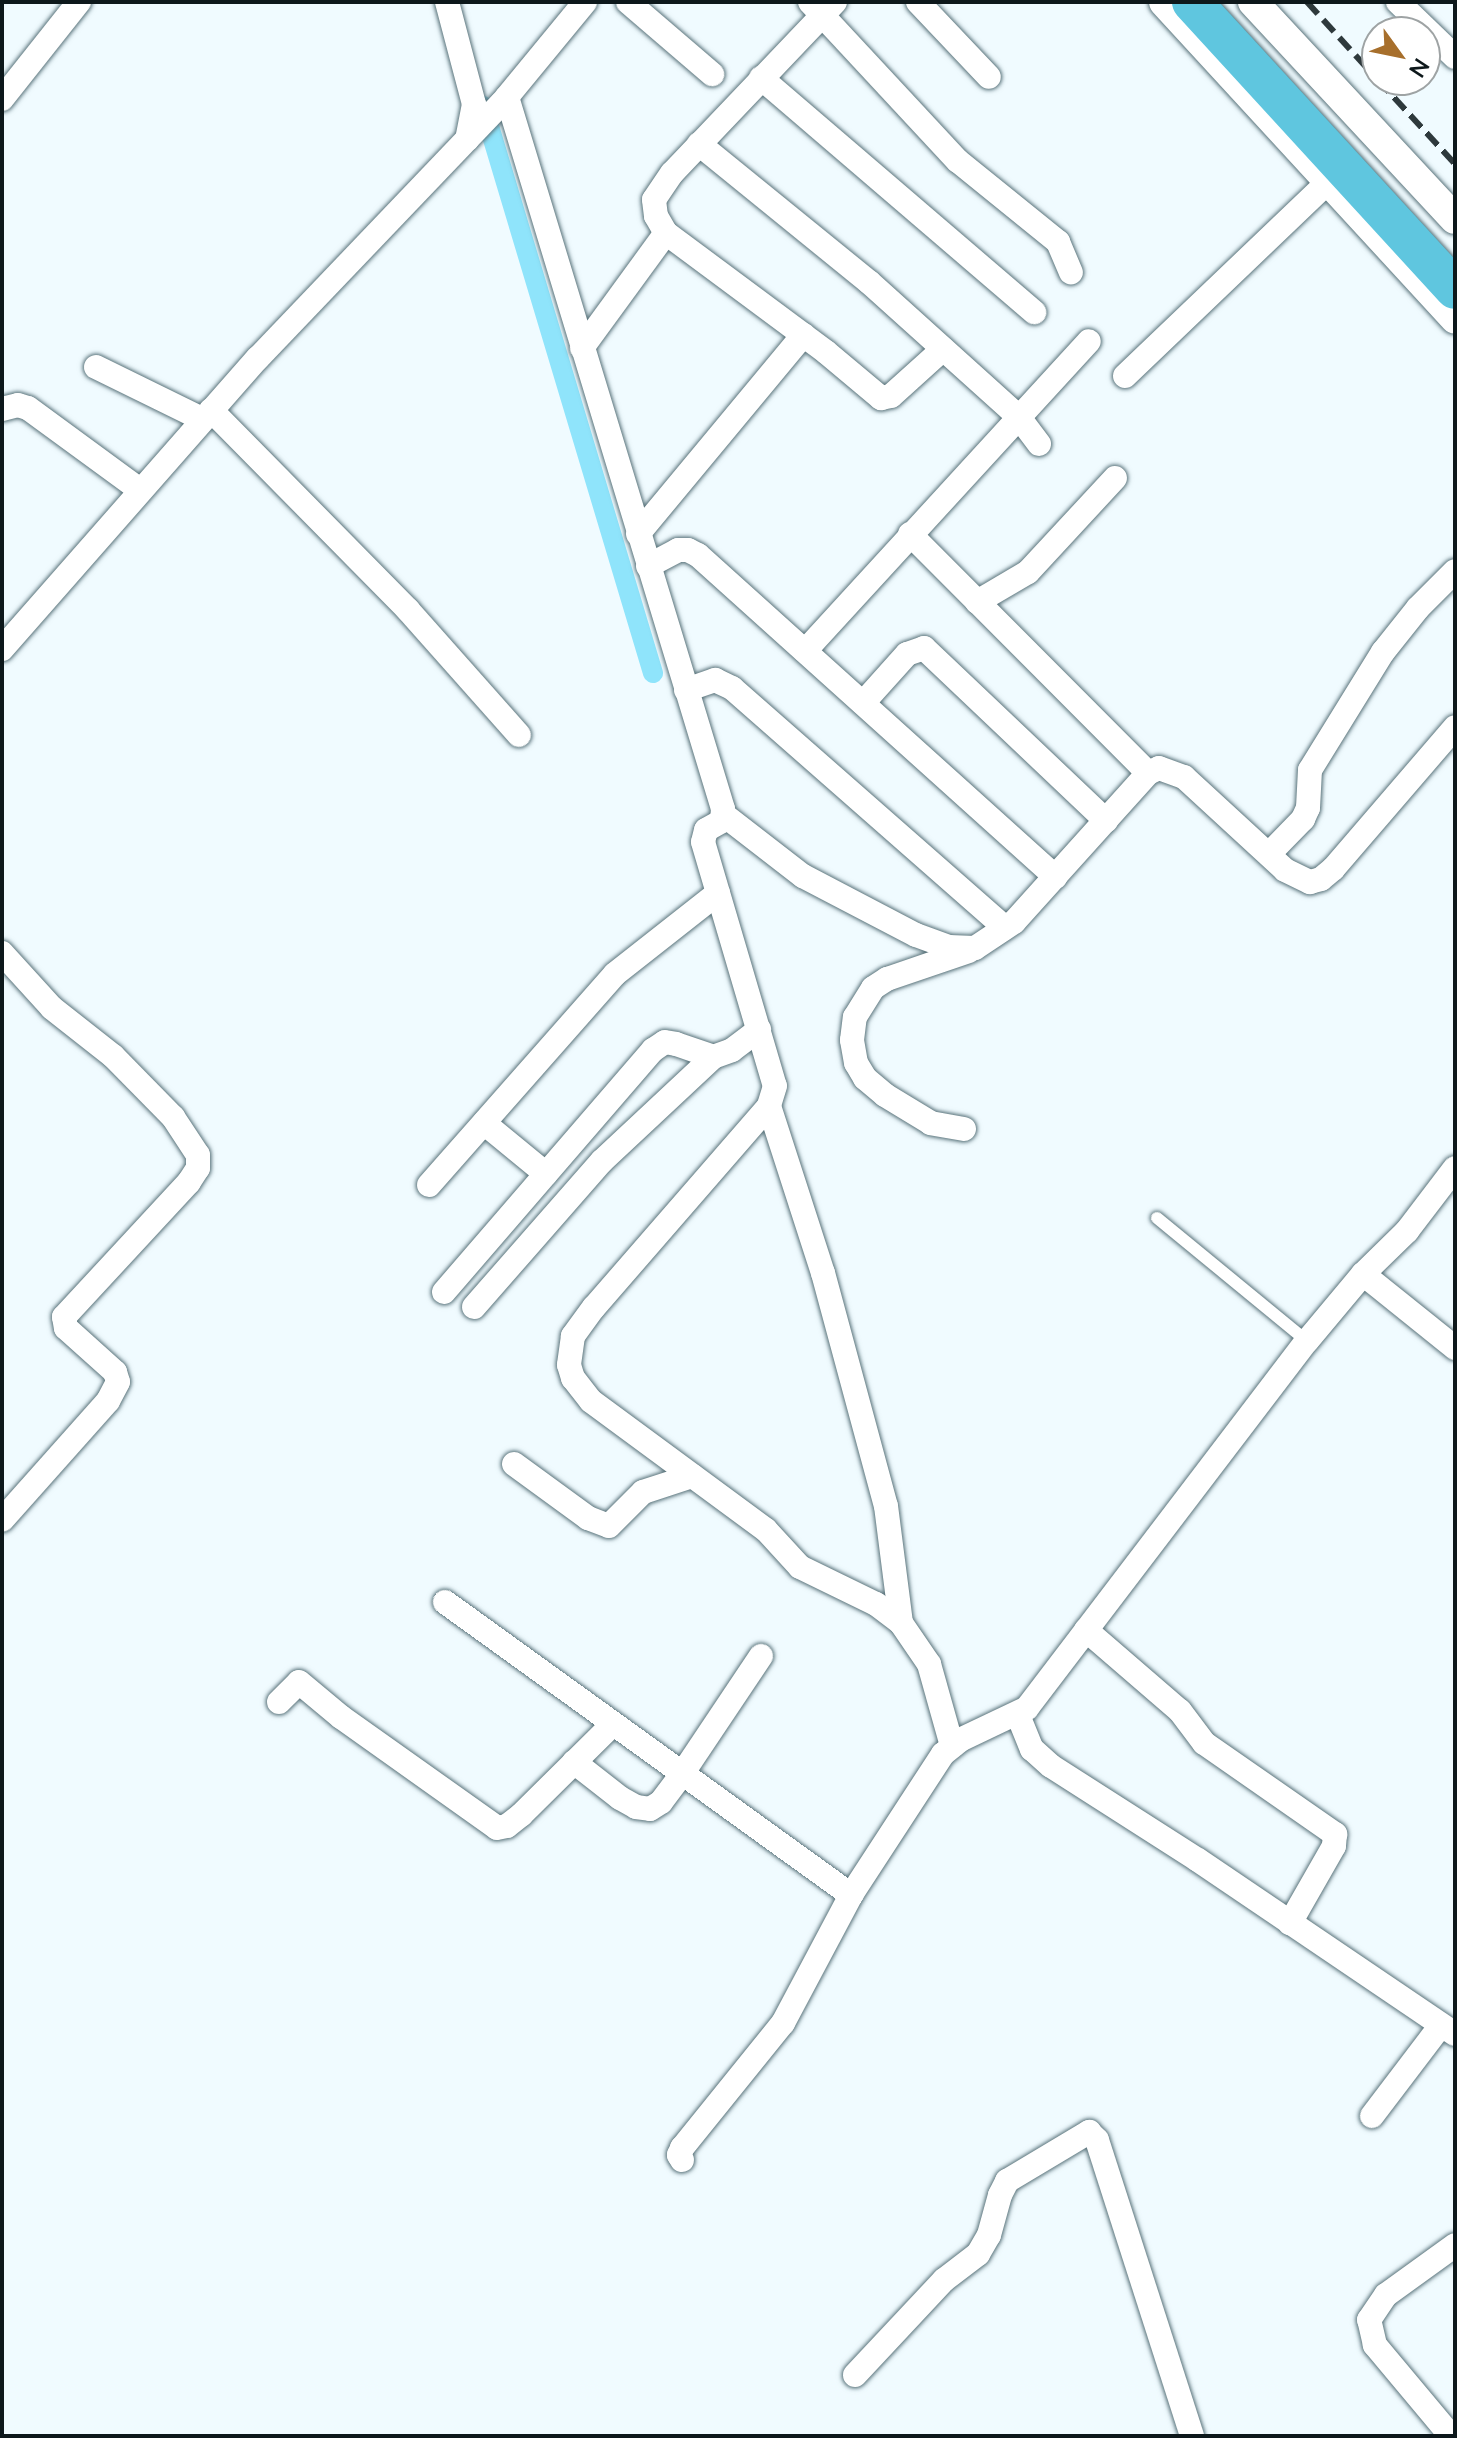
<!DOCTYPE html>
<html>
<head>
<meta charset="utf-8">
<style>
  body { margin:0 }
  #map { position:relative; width:1457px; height:2438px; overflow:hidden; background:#f0fbff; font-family:Lato,sans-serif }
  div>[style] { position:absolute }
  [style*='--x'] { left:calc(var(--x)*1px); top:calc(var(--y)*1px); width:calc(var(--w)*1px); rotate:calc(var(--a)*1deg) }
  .canal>* { height:20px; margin:-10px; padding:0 10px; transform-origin:10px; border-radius:10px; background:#8fe4fb }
  .roads { filter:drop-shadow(0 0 2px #59737b) drop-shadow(0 0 2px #59737b) }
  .service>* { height:12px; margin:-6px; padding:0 6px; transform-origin:6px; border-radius:6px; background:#fff }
  .minor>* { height:24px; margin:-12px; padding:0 12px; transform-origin:12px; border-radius:12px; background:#fff }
  .tertiary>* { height:30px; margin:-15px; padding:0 15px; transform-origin:15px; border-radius:15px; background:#fff }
  .trunk>* { height:40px; margin:-20px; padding:0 20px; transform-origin:20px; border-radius:20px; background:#5fc6df }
  .rail>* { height:6px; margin-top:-3px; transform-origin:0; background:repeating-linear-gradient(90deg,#2e393c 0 16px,transparent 0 24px) }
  span { translate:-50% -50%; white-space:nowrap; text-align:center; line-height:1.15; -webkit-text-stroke:8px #fff; paint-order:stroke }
  .frame { position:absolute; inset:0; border:4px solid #0d181b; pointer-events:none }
  .north { position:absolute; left:1361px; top:16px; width:80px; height:80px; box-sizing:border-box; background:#fff; border:2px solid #9ea3a4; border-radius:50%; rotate:123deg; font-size:22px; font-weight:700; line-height:32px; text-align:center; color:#0d181b }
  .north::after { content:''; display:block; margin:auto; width:28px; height:36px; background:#a76f2c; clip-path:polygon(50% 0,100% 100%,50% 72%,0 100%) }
</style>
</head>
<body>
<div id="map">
  <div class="canal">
    <i style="--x:483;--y:106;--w:592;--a:73.31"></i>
  </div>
  <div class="roads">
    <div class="service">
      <i style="--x:1157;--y:1218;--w:194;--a:39.4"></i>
    </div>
    <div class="minor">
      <i style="--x:447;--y:2;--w:106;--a:75.2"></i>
      <i style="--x:474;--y:104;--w:36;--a:101"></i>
      <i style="--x:628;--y:2;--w:111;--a:40.6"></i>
      <i style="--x:810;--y:2;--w:217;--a:47.1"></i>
      <i style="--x:958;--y:161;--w:129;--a:39"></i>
      <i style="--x:1058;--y:242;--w:33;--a:67"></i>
      <i style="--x:835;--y:2;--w:236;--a:133.6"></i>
      <i style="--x:672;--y:173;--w:32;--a:124"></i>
      <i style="--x:654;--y:200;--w:16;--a:83"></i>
      <i style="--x:656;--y:216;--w:20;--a:60"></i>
      <i style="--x:666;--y:233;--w:199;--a:36.6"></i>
      <i style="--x:826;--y:352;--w:72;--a:39.9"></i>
      <i style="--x:881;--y:398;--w:10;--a:-11"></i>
      <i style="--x:891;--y:396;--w:70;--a:-42.1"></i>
      <i style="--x:918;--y:2;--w:103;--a:46.6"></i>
      <i style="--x:1398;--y:2;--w:79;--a:44"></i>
      <i style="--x:761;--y:78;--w:360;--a:40.6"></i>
      <i style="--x:507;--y:97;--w:744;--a:73.12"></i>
      <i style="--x:723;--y:809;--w:12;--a:95"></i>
      <i style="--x:722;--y:821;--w:18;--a:151"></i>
      <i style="--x:706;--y:830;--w:12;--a:104"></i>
      <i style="--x:703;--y:842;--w:254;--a:73.6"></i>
      <i style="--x:775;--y:1086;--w:21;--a:107"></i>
      <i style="--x:769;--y:1106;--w:267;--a:131"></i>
      <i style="--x:594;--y:1307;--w:36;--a:126"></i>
      <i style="--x:573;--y:1336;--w:29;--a:98"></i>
      <i style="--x:569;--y:1365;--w:14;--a:73"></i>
      <i style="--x:573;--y:1378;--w:29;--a:52"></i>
      <i style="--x:591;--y:1401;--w:217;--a:36.4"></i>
      <i style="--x:766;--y:1530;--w:50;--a:47.4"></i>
      <i style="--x:800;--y:1567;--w:85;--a:26"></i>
      <i style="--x:876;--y:1604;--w:31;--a:37"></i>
      <i style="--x:901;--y:1623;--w:50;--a:55.7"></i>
      <i style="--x:929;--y:1664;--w:85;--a:74.3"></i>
      <i style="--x:2;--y:99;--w:124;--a:-51.6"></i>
      <i style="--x:699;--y:144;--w:219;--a:39.1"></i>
      <i style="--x:869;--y:282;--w:200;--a:42"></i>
      <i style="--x:1018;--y:416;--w:35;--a:53"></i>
      <i style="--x:582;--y:348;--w:142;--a:-53.9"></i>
      <i style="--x:96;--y:367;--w:118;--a:26.1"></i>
      <i style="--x:1125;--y:376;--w:282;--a:-43.7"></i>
      <i style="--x:2;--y:409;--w:16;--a:-14"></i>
      <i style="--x:18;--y:405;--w:10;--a:17"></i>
      <i style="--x:28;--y:408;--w:139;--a:36.2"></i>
      <i style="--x:211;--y:410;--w:281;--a:45.4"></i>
      <i style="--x:408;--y:610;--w:167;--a:48.4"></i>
      <i style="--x:638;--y:534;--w:259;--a:-50.3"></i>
      <i style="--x:910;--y:534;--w:337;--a:45.1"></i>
      <i style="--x:648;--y:566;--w:34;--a:-28"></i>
      <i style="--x:678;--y:550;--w:10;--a:0"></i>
      <i style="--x:688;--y:550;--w:11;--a:27"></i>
      <i style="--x:698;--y:555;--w:481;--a:42"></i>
      <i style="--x:977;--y:602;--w:59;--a:-30.5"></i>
      <i style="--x:1028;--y:572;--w:128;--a:-47.2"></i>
      <i style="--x:2;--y:649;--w:388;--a:-48.7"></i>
      <i style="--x:258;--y:358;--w:352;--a:-46.3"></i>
      <i style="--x:501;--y:104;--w:132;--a:-50.5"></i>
      <i style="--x:805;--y:651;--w:420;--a:-47.5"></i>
      <i style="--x:686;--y:690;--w:31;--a:-19"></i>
      <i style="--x:715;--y:680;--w:19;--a:25"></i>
      <i style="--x:732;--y:688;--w:363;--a:41.3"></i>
      <i style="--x:863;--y:703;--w:66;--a:-48.1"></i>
      <i style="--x:907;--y:654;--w:18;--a:-19"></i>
      <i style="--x:924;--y:648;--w:251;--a:43.5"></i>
      <i style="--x:724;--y:815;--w:100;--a:37.7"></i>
      <i style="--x:803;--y:876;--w:127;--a:27.6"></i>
      <i style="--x:916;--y:935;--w:35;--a:20"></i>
      <i style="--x:949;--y:947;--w:26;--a:2"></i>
      <i style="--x:975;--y:948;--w:47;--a:-33.7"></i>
      <i style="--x:1014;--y:922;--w:200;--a:-48"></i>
      <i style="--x:1148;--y:773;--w:12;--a:-24"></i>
      <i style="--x:1159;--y:768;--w:27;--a:20"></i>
      <i style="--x:1184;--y:777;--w:137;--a:42.6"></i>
      <i style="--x:1285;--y:870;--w:28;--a:26"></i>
      <i style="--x:1310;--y:882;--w:11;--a:-15"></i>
      <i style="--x:1321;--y:879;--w:16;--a:-40"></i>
      <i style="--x:1333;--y:869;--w:187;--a:-49.3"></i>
      <i style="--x:1269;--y:854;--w:49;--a:-45.8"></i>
      <i style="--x:1303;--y:819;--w:12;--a:-66"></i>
      <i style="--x:1308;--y:808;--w:38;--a:-87"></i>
      <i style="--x:1310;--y:770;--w:139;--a:-58.3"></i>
      <i style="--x:1383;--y:652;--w:56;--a:-51.5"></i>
      <i style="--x:1418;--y:608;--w:52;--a:-45"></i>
      <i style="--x:2;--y:953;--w:74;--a:47.7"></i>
      <i style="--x:52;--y:1008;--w:78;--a:38.2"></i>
      <i style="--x:113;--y:1056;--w:86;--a:45.5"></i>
      <i style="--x:173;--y:1117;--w:45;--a:56.7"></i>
      <i style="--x:198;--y:1155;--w:13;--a:90"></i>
      <i style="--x:198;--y:1168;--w:17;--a:123"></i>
      <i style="--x:189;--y:1182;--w:184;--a:132.8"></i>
      <i style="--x:64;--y:1317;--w:11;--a:80"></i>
      <i style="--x:66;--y:1328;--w:66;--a:41.9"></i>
      <i style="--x:115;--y:1372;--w:10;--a:73"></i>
      <i style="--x:118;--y:1382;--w:21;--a:118"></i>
      <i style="--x:108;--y:1401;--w:159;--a:131.7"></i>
      <i style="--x:769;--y:1106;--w:176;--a:72.1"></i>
      <i style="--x:823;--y:1273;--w:241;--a:74.9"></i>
      <i style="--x:886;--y:1506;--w:118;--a:82.7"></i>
      <i style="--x:484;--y:1123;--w:80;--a:39.4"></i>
      <i style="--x:964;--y:1129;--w:34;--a:-170"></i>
      <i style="--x:931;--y:1123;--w:54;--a:-148.7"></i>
      <i style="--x:885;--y:1095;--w:26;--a:-140"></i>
      <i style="--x:865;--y:1078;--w:17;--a:-121"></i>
      <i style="--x:856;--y:1063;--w:23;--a:-100"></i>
      <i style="--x:852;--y:1040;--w:23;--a:-83"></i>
      <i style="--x:855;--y:1017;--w:34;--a:-58"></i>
      <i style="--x:873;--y:988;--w:17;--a:-33"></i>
      <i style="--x:887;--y:979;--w:87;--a:-18.9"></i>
      <i style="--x:429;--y:1185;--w:281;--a:-48.6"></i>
      <i style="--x:615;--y:974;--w:131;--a:-38.2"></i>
      <i style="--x:1363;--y:1274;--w:118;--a:38.8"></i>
      <i style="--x:444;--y:1292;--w:320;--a:-49.2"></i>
      <i style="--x:653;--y:1050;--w:14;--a:-34"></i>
      <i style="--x:665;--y:1042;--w:11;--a:10"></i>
      <i style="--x:676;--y:1044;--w:39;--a:19"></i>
      <i style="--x:713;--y:1057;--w:20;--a:-20"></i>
      <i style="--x:732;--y:1050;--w:34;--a:-37"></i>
      <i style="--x:474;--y:1307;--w:194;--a:-48.8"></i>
      <i style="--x:602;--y:1161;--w:152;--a:-43.1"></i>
      <i style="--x:514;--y:1464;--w:92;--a:36.1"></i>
      <i style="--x:588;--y:1518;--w:22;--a:21"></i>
      <i style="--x:609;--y:1526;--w:48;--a:-45"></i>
      <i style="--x:643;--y:1492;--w:52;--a:-18.1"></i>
      <i style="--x:445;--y:1602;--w:501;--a:35.82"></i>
      <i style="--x:1086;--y:1630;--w:124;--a:40.8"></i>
      <i style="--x:1180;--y:1711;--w:40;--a:53"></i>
      <i style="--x:1204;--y:1743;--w:160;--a:34.8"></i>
      <i style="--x:1335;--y:1834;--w:12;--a:95"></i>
      <i style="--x:1334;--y:1846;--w:89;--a:119.7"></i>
      <i style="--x:279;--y:1702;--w:28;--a:-45"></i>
      <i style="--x:299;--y:1682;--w:55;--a:39.8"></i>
      <i style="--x:341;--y:1717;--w:191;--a:35.4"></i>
      <i style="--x:497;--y:1828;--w:10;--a:-11"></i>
      <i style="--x:507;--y:1826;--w:18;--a:-38"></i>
      <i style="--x:521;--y:1815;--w:129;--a:-44.7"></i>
      <i style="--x:1018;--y:1715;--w:37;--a:68"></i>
      <i style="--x:1032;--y:1749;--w:25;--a:42"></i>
      <i style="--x:1051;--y:1766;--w:174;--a:32.6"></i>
      <i style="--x:1198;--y:1860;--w:310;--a:34.1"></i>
      <i style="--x:574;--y:1762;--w:58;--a:38"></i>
      <i style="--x:620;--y:1798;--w:18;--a:29"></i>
      <i style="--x:636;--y:1807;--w:14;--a:8"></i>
      <i style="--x:650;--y:1809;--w:13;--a:-32"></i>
      <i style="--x:661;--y:1802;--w:35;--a:-53"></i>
      <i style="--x:682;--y:1774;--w:142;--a:-56.2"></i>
      <i style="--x:1372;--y:2116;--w:114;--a:-52.8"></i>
      <i style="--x:682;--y:2160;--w:6;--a:-121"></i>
      <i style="--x:679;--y:2155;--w:8;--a:-67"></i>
      <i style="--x:682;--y:2148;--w:161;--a:-51.1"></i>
      <i style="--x:783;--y:2023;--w:145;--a:-62"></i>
      <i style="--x:851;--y:1895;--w:168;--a:-56.9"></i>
      <i style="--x:943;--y:1754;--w:22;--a:-39"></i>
      <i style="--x:960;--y:1740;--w:74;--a:-25.5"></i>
      <i style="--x:1027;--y:1708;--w:462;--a:-52.7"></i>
      <i style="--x:1307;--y:1341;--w:87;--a:-50.1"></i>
      <i style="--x:1363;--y:1274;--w:62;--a:-44.3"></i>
      <i style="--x:1407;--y:1231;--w:79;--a:-52.7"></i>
      <i style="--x:855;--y:2375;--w:130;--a:-46.9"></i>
      <i style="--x:944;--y:2280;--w:43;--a:-37.4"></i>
      <i style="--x:978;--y:2254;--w:22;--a:-60"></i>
      <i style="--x:989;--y:2235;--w:41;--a:-74.6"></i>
      <i style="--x:1000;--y:2195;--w:16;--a:-63"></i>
      <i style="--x:1007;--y:2181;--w:96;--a:-30.9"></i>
      <i style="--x:1089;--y:2132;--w:11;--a:45"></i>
      <i style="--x:1097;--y:2140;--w:311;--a:72.2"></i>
      <i style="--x:1451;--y:2436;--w:119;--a:-129.9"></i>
      <i style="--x:1375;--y:2345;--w:26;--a:-103"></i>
      <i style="--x:1369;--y:2320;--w:30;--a:-56"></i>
      <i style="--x:1386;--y:2295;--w:85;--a:-35.9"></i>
    </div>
    <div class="tertiary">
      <i style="--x:1164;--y:2;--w:430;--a:47.4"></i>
      <i style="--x:1253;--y:2;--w:296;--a:47.1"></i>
    </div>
    <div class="trunk">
      <i style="--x:1192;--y:2;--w:389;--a:47.5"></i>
    </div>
  </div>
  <div class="rail">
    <i style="--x:1307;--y:2;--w:104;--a:47.7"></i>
    <i style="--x:1378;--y:80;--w:114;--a:47.5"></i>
  </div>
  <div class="frame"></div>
  <div class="north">N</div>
</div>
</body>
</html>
